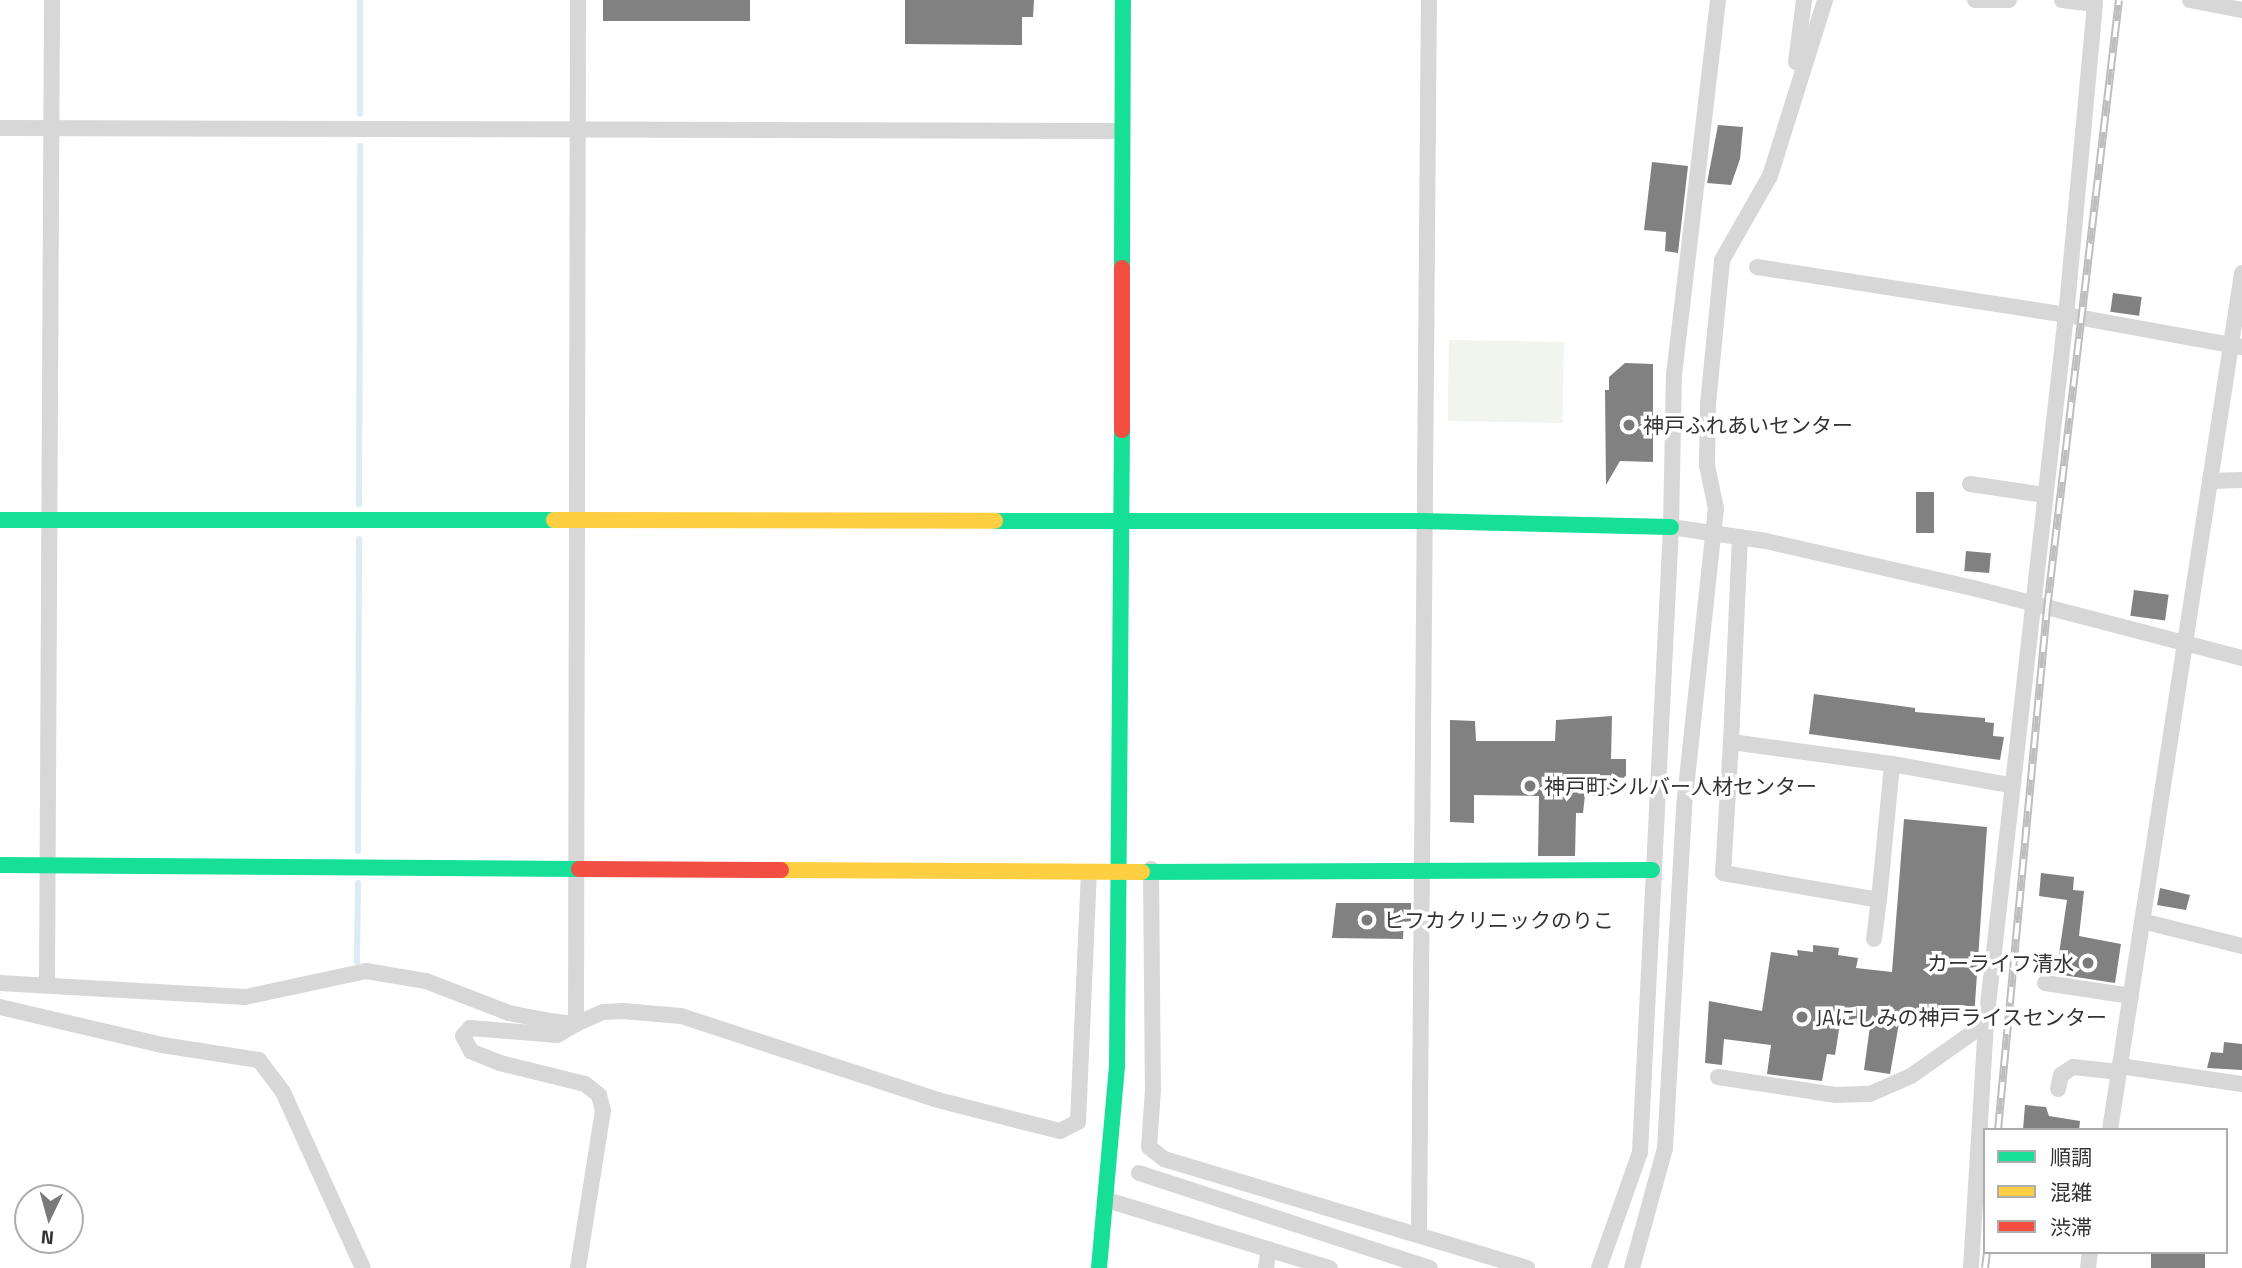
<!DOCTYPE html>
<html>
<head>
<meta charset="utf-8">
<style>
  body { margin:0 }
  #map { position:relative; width:2242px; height:1268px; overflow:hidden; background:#fff; font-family:"Titillium Web","Noto Sans JP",sans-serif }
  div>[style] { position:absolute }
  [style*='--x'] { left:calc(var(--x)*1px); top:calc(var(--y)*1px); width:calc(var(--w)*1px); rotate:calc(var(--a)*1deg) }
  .green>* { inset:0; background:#f1f5ed; transform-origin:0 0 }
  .stream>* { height:6px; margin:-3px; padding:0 3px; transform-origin:3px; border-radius:3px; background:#ddebf3 }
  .building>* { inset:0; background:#818181; transform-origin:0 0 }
  .street>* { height:16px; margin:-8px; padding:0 8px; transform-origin:8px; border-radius:8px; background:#d7d7d7 }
  .fast>* { height:16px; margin:-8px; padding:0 8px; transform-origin:8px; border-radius:8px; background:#16e098 }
  .slow>* { height:16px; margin:-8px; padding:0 8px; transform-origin:8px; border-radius:8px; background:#ffcf43 }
  .jam>* { height:16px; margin:-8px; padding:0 8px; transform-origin:8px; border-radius:8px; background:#f24e42 }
  .rail>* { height:8px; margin-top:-4px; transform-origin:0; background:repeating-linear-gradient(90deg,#fff 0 16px,#bebebe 0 32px); box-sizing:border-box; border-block:2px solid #bebebe }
  .dots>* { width:19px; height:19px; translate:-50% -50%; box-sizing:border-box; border:4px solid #fff; border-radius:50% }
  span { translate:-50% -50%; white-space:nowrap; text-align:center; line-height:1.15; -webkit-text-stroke:7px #fff; paint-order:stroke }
  .poi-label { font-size:21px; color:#333 }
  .left { translate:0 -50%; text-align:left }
  .right { translate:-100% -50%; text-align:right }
  .legend { position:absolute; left:1983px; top:1128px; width:245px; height:126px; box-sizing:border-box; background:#fff; border:2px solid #adadad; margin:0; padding:9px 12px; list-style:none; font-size:21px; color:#333 }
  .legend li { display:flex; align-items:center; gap:14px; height:35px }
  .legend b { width:35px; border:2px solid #adadad }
  .north { position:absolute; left:14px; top:1184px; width:70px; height:70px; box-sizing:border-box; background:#fff; border:2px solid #adadad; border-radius:50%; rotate:185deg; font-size:19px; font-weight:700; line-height:28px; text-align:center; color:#333 }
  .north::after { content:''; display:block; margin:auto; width:24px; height:32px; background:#7a7a7a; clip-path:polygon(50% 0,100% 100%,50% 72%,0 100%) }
</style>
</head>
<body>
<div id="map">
  <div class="green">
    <i style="left:1449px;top:340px;width:115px;height:81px;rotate:1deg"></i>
  </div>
  <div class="stream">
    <i style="--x:360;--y:114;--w:114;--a:-90"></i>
    <i style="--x:359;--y:504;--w:358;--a:-89.8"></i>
    <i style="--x:358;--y:851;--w:312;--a:-89.8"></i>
    <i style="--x:357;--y:962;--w:79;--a:-89.3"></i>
  </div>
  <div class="building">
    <i style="left:603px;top:0;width:147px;height:21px"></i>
    <i style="clip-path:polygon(905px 0,1034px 0,1033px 17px,1022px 17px,1022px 45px,905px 44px)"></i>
    <i style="clip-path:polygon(1718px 125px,1743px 127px,1740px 159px,1731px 185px,1707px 183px)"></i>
    <i style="clip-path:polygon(1652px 162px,1688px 166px,1678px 253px,1665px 251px,1666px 232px,1644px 230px)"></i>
    <i style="left:2113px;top:293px;width:29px;height:19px;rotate:8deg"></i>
    <i style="clip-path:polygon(1625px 363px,1653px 364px,1653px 462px,1620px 461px,1606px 485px,1605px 390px,1609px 390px,1609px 377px)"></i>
    <i style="left:1916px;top:492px;width:18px;height:41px"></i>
    <i style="left:1966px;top:551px;width:25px;height:20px;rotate:5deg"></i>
    <i style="left:2134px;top:590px;width:35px;height:26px;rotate:8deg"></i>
    <i style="clip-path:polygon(1814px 694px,1915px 708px,1915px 712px,1985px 718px,1985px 722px,1994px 723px,1993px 736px,2004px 737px,2000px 760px,1809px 734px)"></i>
    <i style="clip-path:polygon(1612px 716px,1611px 759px,1626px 759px,1626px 778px,1610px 777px,1611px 796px,1585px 795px,1583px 813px,1576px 813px,1575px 856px,1538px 856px,1539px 796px,1474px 795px,1474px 823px,1450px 822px,1450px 720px,1475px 721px,1476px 741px,1555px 741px,1556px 720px)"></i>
    <i style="clip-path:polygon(1904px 819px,1987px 827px,1974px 1018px,1901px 1012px,1890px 1074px,1864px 1070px,1870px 1026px,1840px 1023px,1835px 1055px,1827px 1054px,1822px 1081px,1767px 1074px,1771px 1045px,1724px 1039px,1722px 1065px,1705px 1063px,1709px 1001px,1762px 1011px,1771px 952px,1798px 956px,1797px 950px,1813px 952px,1813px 945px,1839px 948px,1838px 955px,1858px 958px,1856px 968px,1892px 972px)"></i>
    <i style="clip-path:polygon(2041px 873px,2074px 877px,2073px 890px,2084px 891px,2079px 936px,2121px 944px,2115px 983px,2056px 974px,2067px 900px,2039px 896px)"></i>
    <i style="clip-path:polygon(2160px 888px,2190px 895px,2186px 910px,2157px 905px)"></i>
    <i style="clip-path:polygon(1336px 903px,1411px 903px,1411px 921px,1404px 922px,1403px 939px,1332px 938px)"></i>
    <i style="clip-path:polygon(2224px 1042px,2242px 1044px,2242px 1070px,2207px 1068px,2211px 1052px,2223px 1053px)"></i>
    <i style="clip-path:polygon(2025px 1105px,2046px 1107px,2049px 1116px,2080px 1121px,2079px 1130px,2023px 1130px)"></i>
    <i style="left:2151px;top:1252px;width:54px;height:16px"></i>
  </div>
  <div class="street">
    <i style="--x:1975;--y:0;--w:34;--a:0"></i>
    <i style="--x:2062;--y:0;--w:33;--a:7"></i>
    <i style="--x:2095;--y:4;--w:312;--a:95.3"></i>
    <i style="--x:2066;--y:315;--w:179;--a:10.3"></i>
    <i style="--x:2190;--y:0;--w:53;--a:10.9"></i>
    <i style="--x:1796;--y:62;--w:63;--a:-82.6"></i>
    <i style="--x:0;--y:128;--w:1122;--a:0.15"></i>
    <i style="--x:1757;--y:267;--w:313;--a:8.8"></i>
    <i style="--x:2066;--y:315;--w:713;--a:96.45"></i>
    <i style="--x:2210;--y:481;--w:32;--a:-2"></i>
    <i style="--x:1970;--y:484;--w:76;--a:8.3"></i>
    <i style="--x:1671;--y:527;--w:96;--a:8.4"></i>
    <i style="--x:1766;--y:541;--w:216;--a:12.8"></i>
    <i style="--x:1977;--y:589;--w:274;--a:14.6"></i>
    <i style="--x:1731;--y:742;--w:205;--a:-87.5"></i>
    <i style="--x:1892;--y:764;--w:162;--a:-172.2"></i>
    <i style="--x:1731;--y:742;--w:131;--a:93.5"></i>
    <i style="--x:1723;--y:873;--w:158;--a:9.8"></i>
    <i style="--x:1879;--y:900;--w:137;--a:-84.5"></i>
    <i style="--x:1892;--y:764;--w:120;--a:10.1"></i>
    <i style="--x:1151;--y:869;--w:221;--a:89.5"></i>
    <i style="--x:1153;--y:1090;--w:57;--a:94"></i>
    <i style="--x:1149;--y:1147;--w:19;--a:39"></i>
    <i style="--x:1164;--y:1159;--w:379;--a:16.7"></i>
    <i style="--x:2142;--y:921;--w:103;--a:14"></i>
    <i style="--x:1874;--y:939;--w:39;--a:-83"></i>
    <i style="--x:0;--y:983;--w:245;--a:3.3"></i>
    <i style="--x:245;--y:997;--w:124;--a:-12.1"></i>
    <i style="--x:366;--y:971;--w:61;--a:9.5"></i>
    <i style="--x:426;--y:981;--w:89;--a:21.1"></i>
    <i style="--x:509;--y:1013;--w:42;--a:11"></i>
    <i style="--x:550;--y:1021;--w:26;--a:7"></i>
    <i style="--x:576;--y:1024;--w:30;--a:-24"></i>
    <i style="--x:603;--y:1012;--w:20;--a:-3"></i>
    <i style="--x:623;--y:1011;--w:58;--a:4.9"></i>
    <i style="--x:681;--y:1016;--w:270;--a:18.1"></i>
    <i style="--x:938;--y:1100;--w:126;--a:14.3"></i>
    <i style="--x:1060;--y:1131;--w:20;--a:-27"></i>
    <i style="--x:1078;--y:1122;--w:250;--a:-87.5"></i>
    <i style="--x:2045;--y:983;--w:87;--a:8.6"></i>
    <i style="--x:47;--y:985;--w:985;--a:-89.71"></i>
    <i style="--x:0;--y:1007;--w:166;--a:13.2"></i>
    <i style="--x:162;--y:1045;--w:98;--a:8.8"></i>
    <i style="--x:259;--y:1060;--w:40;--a:53"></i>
    <i style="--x:283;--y:1092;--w:193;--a:65.6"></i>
    <i style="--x:2120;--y:1066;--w:123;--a:8.4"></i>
    <i style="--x:1718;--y:1077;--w:118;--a:8.7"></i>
    <i style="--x:1835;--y:1095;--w:35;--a:-2"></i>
    <i style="--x:1870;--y:1094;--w:45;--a:-23.7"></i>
    <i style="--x:1911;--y:1076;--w:92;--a:-35.2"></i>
    <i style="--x:1986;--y:1023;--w:245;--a:93.5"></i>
    <i style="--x:2058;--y:1089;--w:14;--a:-78"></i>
    <i style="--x:2061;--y:1075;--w:14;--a:-34"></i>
    <i style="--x:2073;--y:1067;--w:46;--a:6.2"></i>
    <i style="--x:2110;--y:1130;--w:867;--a:-81.24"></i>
    <i style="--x:1139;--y:1173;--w:306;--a:18.1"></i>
    <i style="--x:1107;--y:1200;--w:233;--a:17"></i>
    <i style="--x:1419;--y:1235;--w:1235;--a:-89.54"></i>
    <i style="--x:578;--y:1268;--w:159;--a:-81"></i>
    <i style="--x:603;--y:1111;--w:16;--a:-104"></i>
    <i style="--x:599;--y:1095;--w:18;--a:-142"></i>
    <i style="--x:585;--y:1084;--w:88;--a:-166.1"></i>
    <i style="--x:500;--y:1063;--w:31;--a:-158"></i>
    <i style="--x:471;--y:1051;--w:17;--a:-118"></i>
    <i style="--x:463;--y:1036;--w:11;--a:-49"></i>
    <i style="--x:470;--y:1028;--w:87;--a:4.6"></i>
    <i style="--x:557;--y:1035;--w:22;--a:-30"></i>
    <i style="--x:576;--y:1024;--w:1024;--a:-89.89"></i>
    <i style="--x:1266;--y:1268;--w:19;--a:-81"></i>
    <i style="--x:1599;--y:1268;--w:123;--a:-70.5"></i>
    <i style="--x:1640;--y:1152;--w:626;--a:-87.16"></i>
    <i style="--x:1671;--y:527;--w:152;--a:-88.9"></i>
    <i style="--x:1674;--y:375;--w:378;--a:-83.3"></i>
    <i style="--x:1632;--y:1268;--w:124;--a:-74.6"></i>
    <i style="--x:1665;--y:1148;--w:342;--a:-86.8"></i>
    <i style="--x:1684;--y:807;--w:300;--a:-83.9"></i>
    <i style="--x:1716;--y:509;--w:45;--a:-101.6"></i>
    <i style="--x:1707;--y:465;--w:61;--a:-89.1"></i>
    <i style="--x:1708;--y:404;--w:145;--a:-84.4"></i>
    <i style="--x:1722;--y:260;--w:97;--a:-60.3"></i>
    <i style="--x:1770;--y:176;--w:184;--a:-72.6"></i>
    <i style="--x:2088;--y:1268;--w:16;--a:-83"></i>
  </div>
  <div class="fast">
    <i style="--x:1122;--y:268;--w:268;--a:-89.8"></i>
    <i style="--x:0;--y:520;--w:554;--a:0"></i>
    <i style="--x:995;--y:521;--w:426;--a:0"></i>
    <i style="--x:1421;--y:521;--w:250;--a:1.4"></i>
    <i style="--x:0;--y:865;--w:579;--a:0.4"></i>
    <i style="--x:1142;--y:872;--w:510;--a:-0.22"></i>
    <i style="--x:1099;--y:1268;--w:203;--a:-84.9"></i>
    <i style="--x:1117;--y:1066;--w:636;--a:-89.55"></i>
  </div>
  <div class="slow">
    <i style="--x:554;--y:520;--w:441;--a:0.1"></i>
    <i style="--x:781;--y:870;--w:361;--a:0.3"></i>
  </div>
  <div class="jam">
    <i style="--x:1122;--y:430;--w:162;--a:-90"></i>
    <i style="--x:579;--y:869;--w:202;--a:0.3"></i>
  </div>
  <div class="rail">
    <i style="--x:1998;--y:1130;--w:523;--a:-84.63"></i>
    <i style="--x:2047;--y:609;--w:613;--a:-83.26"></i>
    <i style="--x:1985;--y:1268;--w:16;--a:-83"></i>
  </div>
  <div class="dots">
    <i style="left:1629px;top:425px;background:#7a7a7a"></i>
    <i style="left:1530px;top:786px;background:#7a7a7a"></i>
    <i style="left:1367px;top:920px;background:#7a7a7a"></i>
    <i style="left:2088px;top:963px;background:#7a7a7a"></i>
    <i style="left:1802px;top:1017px;background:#7a7a7a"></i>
  </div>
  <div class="poi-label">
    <span class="left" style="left:1643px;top:425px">神戸ふれあいセンター</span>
    <span class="left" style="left:1544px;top:786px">神戸町シルバー人材センター</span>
    <span class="left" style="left:1383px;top:920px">ヒフカクリニックのりこ</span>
    <span class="right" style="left:2074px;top:963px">カーライフ清水</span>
    <span class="left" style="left:1816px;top:1017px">JAにしみの神戸ライスセンター</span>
  </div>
  <ul class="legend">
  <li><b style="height:9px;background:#16e098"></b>順調</li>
  <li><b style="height:9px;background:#ffcf43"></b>混雑</li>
  <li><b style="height:9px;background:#f24e42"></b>渋滞</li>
  </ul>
  <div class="north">N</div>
</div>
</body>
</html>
